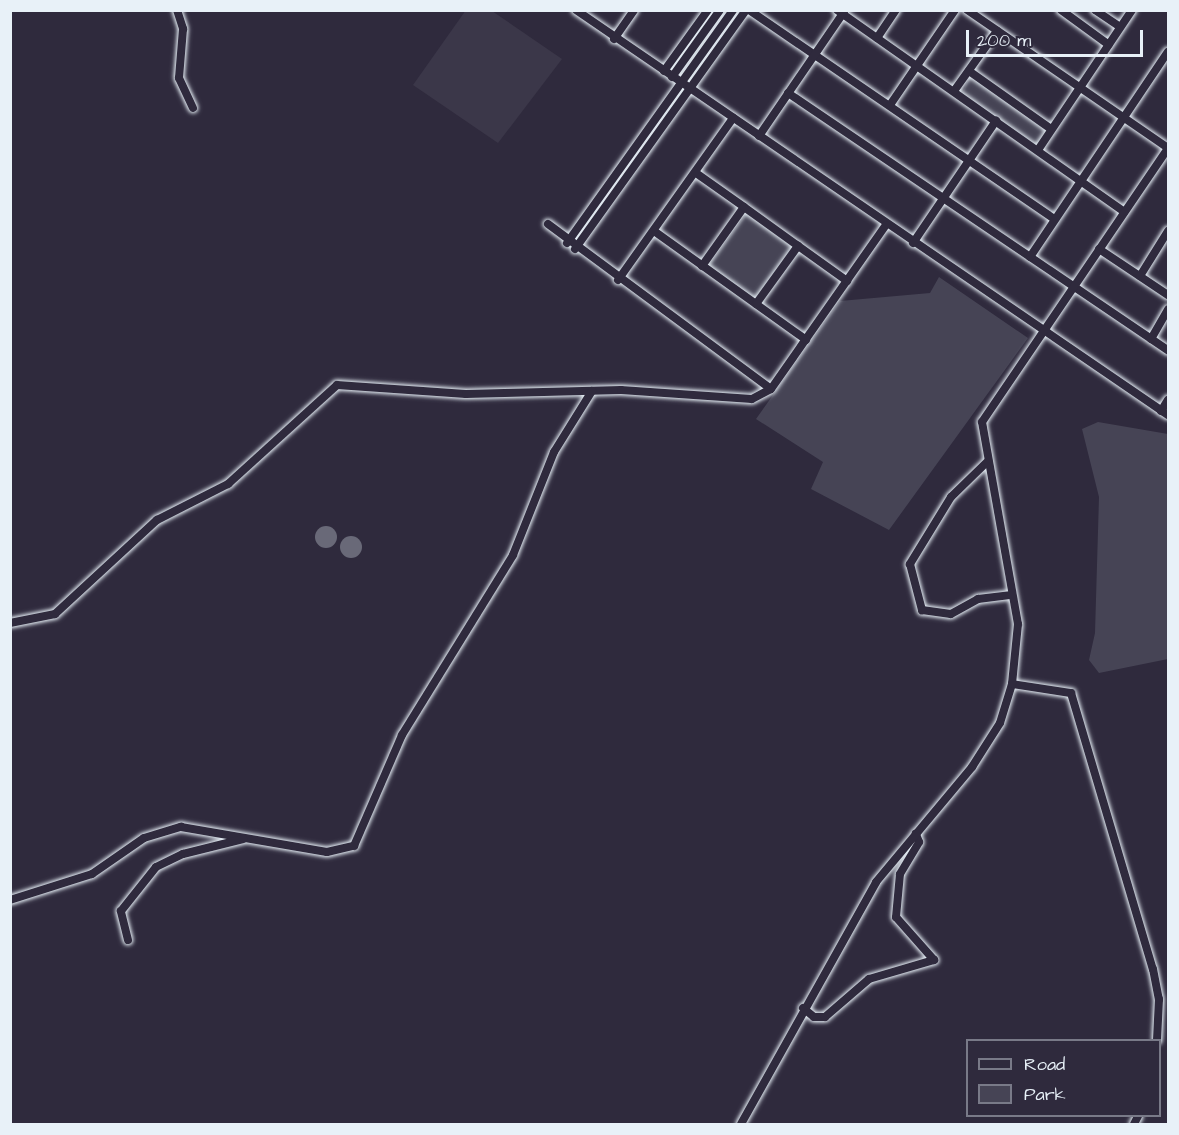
<!DOCTYPE html>
<html>
<head>
<meta charset="utf-8">
<style>
  body { margin:0 }
  #map { position:relative; width:1179px; height:1135px; overflow:hidden; background:#2f2a3d; font-family:"Architects Daughter",sans-serif }
  div>[style] { position:absolute }
  [style*='--x'] { left:calc(var(--x)*1px); top:calc(var(--y)*1px); width:calc(var(--w)*1px); rotate:calc(var(--a)*1deg) }
  .built>* { inset:0; background:#3b3749 }
  .green>* { inset:0; background:#464455; transform-origin:0 0 }
  .water>* { inset:0; background:#696978 }
  .round { border-radius:50% }
  .roads { filter:drop-shadow(0 0 2px #e8f1f8) drop-shadow(0 0 2px #e8f1f8) }
  .minor>* { height:8px; margin:-4px; padding:0 4px; transform-origin:4px; border-radius:4px; background:#2f2a3d }
  span { translate:-50% -50%; white-space:nowrap; text-align:center; line-height:1.15; -webkit-text-stroke:4.5px #2f2a3d; paint-order:stroke }
  .frame { position:absolute; inset:0; border:12px solid #e8f1f8; pointer-events:none }
  .legend { position:absolute; left:966px; top:1039px; width:195px; height:78px; box-sizing:border-box; background:#2f2a3d; border:2px solid #797a88; margin:0; padding:8px 10px; list-style:none; font-size:18px; color:#e8f1f8 }
  .legend li { display:flex; align-items:center; gap:12px; height:30px }
  .legend b { width:30px; border:2px solid #797a88 }
  .scale { position:absolute; left:966px; top:30px; width:177px; height:27px; box-sizing:border-box; border:3px solid #e8f1f8; border-top:0; padding-left:8px; font-size:18px; line-height:21px; white-space:nowrap; color:#e8f1f8; -webkit-text-stroke:4px #2f2a3d; paint-order:stroke }
</style>
</head>
<body>
<div id="map">
  <div class="built">
    <i style="clip-path:polygon(466px 10px,492px 11px,562px 59px,498px 143px,413px 85px)"></i>
  </div>
  <div class="green">
    <i style="clip-path:polygon(969px 78px,974px 78px,1048px 132px,1037px 144px,1032px 142px,962px 94px)"></i>
    <i style="left:747px;top:213px;width:58px;height:65px;rotate:36deg"></i>
    <i style="clip-path:polygon(939px 277px,1028px 338px,889px 530px,811px 489px,823px 462px,756px 419px,840px 301px,930px 293px)"></i>
    <i style="clip-path:polygon(1098px 422px,1168px 434px,1168px 659px,1099px 673px,1089px 660px,1095px 633px,1099px 497px,1082px 429px)"></i>
  </div>
  <div class="water">
    <i class="round" style="left:315px;top:526px;width:22px;height:22px"></i>
    <i class="round" style="left:340px;top:536px;width:22px;height:22px"></i>
  </div>
  <div class="roads">
    <div class="minor">
      <i style="--x:177;--y:10;--w:20;--a:72"></i>
      <i style="--x:183;--y:29;--w:49;--a:94.7"></i>
      <i style="--x:179;--y:78;--w:33;--a:65"></i>
      <i style="--x:576;--y:10;--w:717;--a:34.38"></i>
      <i style="--x:749;--y:10;--w:370;--a:34.4"></i>
      <i style="--x:837;--y:10;--w:351;--a:35.1"></i>
      <i style="--x:1061;--y:10;--w:59;--a:36.1"></i>
      <i style="--x:1095;--y:10;--w:30;--a:34"></i>
      <i style="--x:877;--y:38;--w:34;--a:-56"></i>
      <i style="--x:614;--y:39;--w:35;--a:-55"></i>
      <i style="--x:664;--y:71;--w:75;--a:-54.2"></i>
      <i style="--x:969;--y:71;--w:100;--a:35.3"></i>
      <i style="--x:672;--y:77;--w:82;--a:-54.4"></i>
      <i style="--x:954;--y:91;--w:74;--a:-54.4"></i>
      <i style="--x:788;--y:93;--w:459;--a:34.1"></i>
      <i style="--x:890;--y:105;--w:115;--a:-55.6"></i>
      <i style="--x:759;--y:136;--w:150;--a:-55.6"></i>
      <i style="--x:1038;--y:150;--w:169;--a:-56.1"></i>
      <i style="--x:696;--y:173;--w:59;--a:35.3"></i>
      <i style="--x:548;--y:224;--w:277;--a:36.5"></i>
      <i style="--x:771;--y:389;--w:200;--a:-55"></i>
      <i style="--x:654;--y:231;--w:187;--a:35.6"></i>
      <i style="--x:567;--y:243;--w:286;--a:-54.5"></i>
      <i style="--x:913;--y:243;--w:148;--a:-55.8"></i>
      <i style="--x:575;--y:249;--w:294;--a:-54.4"></i>
      <i style="--x:1099;--y:249;--w:83;--a:33.7"></i>
      <i style="--x:1030;--y:257;--w:247;--a:-56.1"></i>
      <i style="--x:702;--y:266;--w:72;--a:-54.6"></i>
      <i style="--x:744;--y:207;--w:127;--a:35.7"></i>
      <i style="--x:1140;--y:276;--w:53;--a:-58.1"></i>
      <i style="--x:618;--y:280;--w:199;--a:-54.6"></i>
      <i style="--x:756;--y:304;--w:72;--a:-54.1"></i>
      <i style="--x:1151;--y:339;--w:34;--a:-60"></i>
      <i style="--x:1161;--y:411;--w:13;--a:-58"></i>
      <i style="--x:987;--y:462;--w:50;--a:135.8"></i>
      <i style="--x:951;--y:497;--w:79;--a:121.5"></i>
      <i style="--x:910;--y:564;--w:48;--a:75.4"></i>
      <i style="--x:922;--y:610;--w:29;--a:8"></i>
      <i style="--x:951;--y:614;--w:31;--a:-29"></i>
      <i style="--x:978;--y:599;--w:34;--a:-7"></i>
      <i style="--x:10;--y:623;--w:46;--a:-11.3"></i>
      <i style="--x:55;--y:614;--w:139;--a:-42.7"></i>
      <i style="--x:157;--y:520;--w:80;--a:-26.9"></i>
      <i style="--x:228;--y:484;--w:147;--a:-42.2"></i>
      <i style="--x:337;--y:385;--w:129;--a:4"></i>
      <i style="--x:466;--y:394;--w:155;--a:-1.5"></i>
      <i style="--x:621;--y:390;--w:131;--a:3.9"></i>
      <i style="--x:752;--y:399;--w:21;--a:-28"></i>
      <i style="--x:1012;--y:684;--w:60;--a:8.7"></i>
      <i style="--x:1071;--y:693;--w:288;--a:73.5"></i>
      <i style="--x:1153;--y:969;--w:31;--a:79"></i>
      <i style="--x:1159;--y:999;--w:41;--a:92.8"></i>
      <i style="--x:10;--y:900;--w:86;--a:-17.6"></i>
      <i style="--x:92;--y:874;--w:63;--a:-34.7"></i>
      <i style="--x:144;--y:838;--w:39;--a:-17"></i>
      <i style="--x:181;--y:827;--w:148;--a:9.7"></i>
      <i style="--x:327;--y:852;--w:28;--a:-13"></i>
      <i style="--x:354;--y:846;--w:121;--a:-66.6"></i>
      <i style="--x:402;--y:735;--w:211;--a:-58.3"></i>
      <i style="--x:513;--y:555;--w:111;--a:-68.3"></i>
      <i style="--x:554;--y:452;--w:72;--a:-58.1"></i>
      <i style="--x:128;--y:940;--w:30;--a:-104"></i>
      <i style="--x:121;--y:911;--w:56;--a:-51.5"></i>
      <i style="--x:156;--y:867;--w:30;--a:-26"></i>
      <i style="--x:183;--y:854;--w:62;--a:-14"></i>
      <i style="--x:803;--y:1008;--w:14;--a:39"></i>
      <i style="--x:814;--y:1017;--w:11;--a:0"></i>
      <i style="--x:825;--y:1017;--w:58;--a:-40.8"></i>
      <i style="--x:869;--y:979;--w:68;--a:-16.3"></i>
      <i style="--x:934;--y:960;--w:57;--a:-131.5"></i>
      <i style="--x:896;--y:917;--w:43;--a:-84.7"></i>
      <i style="--x:900;--y:874;--w:37;--a:-59"></i>
      <i style="--x:919;--y:842;--w:9;--a:-111"></i>
      <i style="--x:741;--y:1124;--w:277;--a:-60.8"></i>
      <i style="--x:876;--y:882;--w:150;--a:-50.1"></i>
      <i style="--x:972;--y:767;--w:52;--a:-57.5"></i>
      <i style="--x:1000;--y:723;--w:41;--a:-72.9"></i>
      <i style="--x:1012;--y:684;--w:60;--a:-84.3"></i>
      <i style="--x:1018;--y:624;--w:205;--a:-100.1"></i>
      <i style="--x:982;--y:422;--w:331;--a:-55.8"></i>
      <i style="--x:1168;--y:148;--w:244;--a:-145.5"></i>
      <i style="--x:1134;--y:1124;--w:9;--a:-63"></i>
    </div>
  </div>
  <div class="frame"></div>
  <ul class="legend">
  <li><b style="height:8px;background:#2f2a3d"></b>Road</li>
  <li><b style="height:16px;background:#464455"></b>Park</li>
  </ul>
  <div class="scale">200 m</div>
</div>
</body>
</html>
